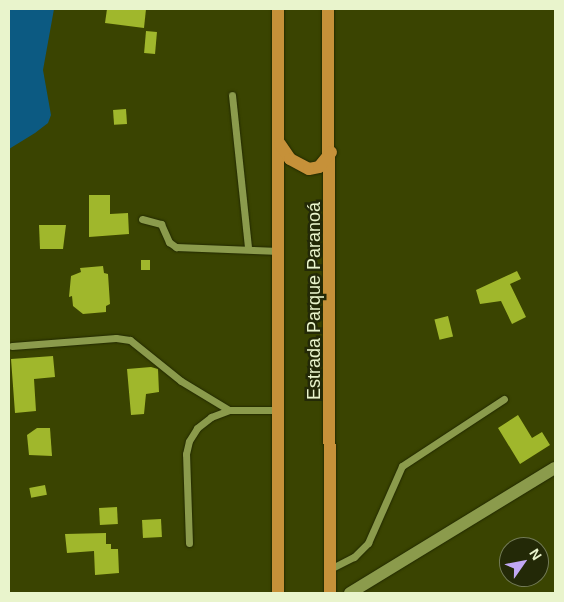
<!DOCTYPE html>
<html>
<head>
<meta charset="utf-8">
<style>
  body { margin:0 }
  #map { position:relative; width:564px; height:602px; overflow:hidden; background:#3a4401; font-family:Helvetica,sans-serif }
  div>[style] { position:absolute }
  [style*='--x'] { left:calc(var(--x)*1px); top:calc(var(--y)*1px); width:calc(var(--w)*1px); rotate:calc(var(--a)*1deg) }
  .water>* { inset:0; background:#0c5a82 }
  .building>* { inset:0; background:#a0b72c; transform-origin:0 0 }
  .roads { filter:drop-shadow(0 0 1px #222900) drop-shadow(0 0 1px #222900) }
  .lane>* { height:7px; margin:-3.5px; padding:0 3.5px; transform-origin:3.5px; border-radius:3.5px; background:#8b9b4c }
  .street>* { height:12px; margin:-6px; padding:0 6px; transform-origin:6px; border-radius:6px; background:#8b9b4c }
  .primary>* { height:12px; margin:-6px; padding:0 6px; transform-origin:6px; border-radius:6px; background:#c69139 }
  span { translate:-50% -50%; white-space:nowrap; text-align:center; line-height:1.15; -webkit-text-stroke:5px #232907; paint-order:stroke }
  .street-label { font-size:18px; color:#e9f4cc }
  .frame { position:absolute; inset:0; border:10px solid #e9f4cc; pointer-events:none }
  .north { position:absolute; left:499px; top:537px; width:50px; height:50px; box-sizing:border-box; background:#232907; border:1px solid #727a56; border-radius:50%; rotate:57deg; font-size:14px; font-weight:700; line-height:20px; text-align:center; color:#e9f4cc }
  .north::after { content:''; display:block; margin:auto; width:18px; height:22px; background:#c1a8f3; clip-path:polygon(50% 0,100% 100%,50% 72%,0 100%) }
</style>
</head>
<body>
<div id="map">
  <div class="water">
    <i style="clip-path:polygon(9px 9px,54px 9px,43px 70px,51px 115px,48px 123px,35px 133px,9px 149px)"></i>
  </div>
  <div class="building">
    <i style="clip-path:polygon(107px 9px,146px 9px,144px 28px,105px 23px)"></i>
    <i style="left:146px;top:31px;width:11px;height:22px;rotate:5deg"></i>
    <i style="left:126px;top:109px;width:15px;height:13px;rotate:86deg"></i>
    <i style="clip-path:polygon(89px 195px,110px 195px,110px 214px,128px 213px,129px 234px,89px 237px)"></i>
    <i style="clip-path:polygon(39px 225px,66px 225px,63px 249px,40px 249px)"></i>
    <i style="left:141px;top:260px;width:9px;height:10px"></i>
    <i style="clip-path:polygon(103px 266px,104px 273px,108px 274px,110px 304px,106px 306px,106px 312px,83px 314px,73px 306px,72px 296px,69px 297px,71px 276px,81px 272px,80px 268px)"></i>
    <i style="clip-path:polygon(517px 271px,521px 279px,510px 284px,526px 317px,512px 324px,501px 301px,480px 304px,476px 290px)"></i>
    <i style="left:448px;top:316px;width:21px;height:14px;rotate:76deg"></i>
    <i style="clip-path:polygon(53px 356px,55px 377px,34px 379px,36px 411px,15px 413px,11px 359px)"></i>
    <i style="clip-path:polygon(151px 367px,158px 369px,159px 392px,146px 394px,144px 414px,131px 415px,127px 369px)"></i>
    <i style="clip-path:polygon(518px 415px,532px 438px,542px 432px,550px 445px,520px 464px,498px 428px)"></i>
    <i style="clip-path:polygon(37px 428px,50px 428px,52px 456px,29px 455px,27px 435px)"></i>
    <i style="left:45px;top:485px;width:10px;height:16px;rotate:79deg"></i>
    <i style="left:117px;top:507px;width:17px;height:18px;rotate:87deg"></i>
    <i style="left:161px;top:519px;width:18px;height:19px;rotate:87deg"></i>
    <i style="clip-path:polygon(106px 533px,106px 544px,111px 544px,111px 549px,118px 549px,119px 573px,95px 575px,94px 551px,67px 553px,65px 534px)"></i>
  </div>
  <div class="roads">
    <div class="lane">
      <i style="--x:232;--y:95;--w:154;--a:84"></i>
      <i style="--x:142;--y:219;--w:20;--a:15"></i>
      <i style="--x:161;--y:224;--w:20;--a:66"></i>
      <i style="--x:169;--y:242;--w:9;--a:36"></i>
      <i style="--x:176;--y:247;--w:103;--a:2.2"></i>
      <i style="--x:12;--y:346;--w:104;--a:-4.4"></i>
      <i style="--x:116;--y:338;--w:14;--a:8"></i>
      <i style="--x:130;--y:340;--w:65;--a:38.8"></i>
      <i style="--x:181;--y:381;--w:56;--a:31.1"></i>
      <i style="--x:189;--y:543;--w:89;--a:-91.9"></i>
      <i style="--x:186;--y:454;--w:13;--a:-77"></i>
      <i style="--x:189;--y:441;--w:15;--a:-58"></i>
      <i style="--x:197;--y:428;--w:18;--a:-38"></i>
      <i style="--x:211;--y:417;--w:19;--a:-21"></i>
      <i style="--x:229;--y:410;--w:50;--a:0"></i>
      <i style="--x:332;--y:568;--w:25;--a:-27"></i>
      <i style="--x:354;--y:557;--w:20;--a:-45"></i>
      <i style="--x:368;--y:543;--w:84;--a:-66.2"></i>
      <i style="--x:402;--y:466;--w:122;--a:-33.3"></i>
    </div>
    <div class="street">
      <i style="--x:350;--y:593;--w:240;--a:-31.4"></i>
    </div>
    <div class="primary">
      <i style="--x:278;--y:9;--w:584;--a:90"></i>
      <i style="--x:328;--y:9;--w:584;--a:89.8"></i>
      <i style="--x:280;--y:144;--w:18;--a:56"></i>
      <i style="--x:290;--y:159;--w:21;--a:28"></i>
      <i style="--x:309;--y:169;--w:10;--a:-11"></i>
      <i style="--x:319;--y:167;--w:19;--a:-51"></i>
    </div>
  </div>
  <div class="street-label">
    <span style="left:314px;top:301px;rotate:-90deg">Estrada Parque Paranoá</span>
  </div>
  <div class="frame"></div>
  <div class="north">N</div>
</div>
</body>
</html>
